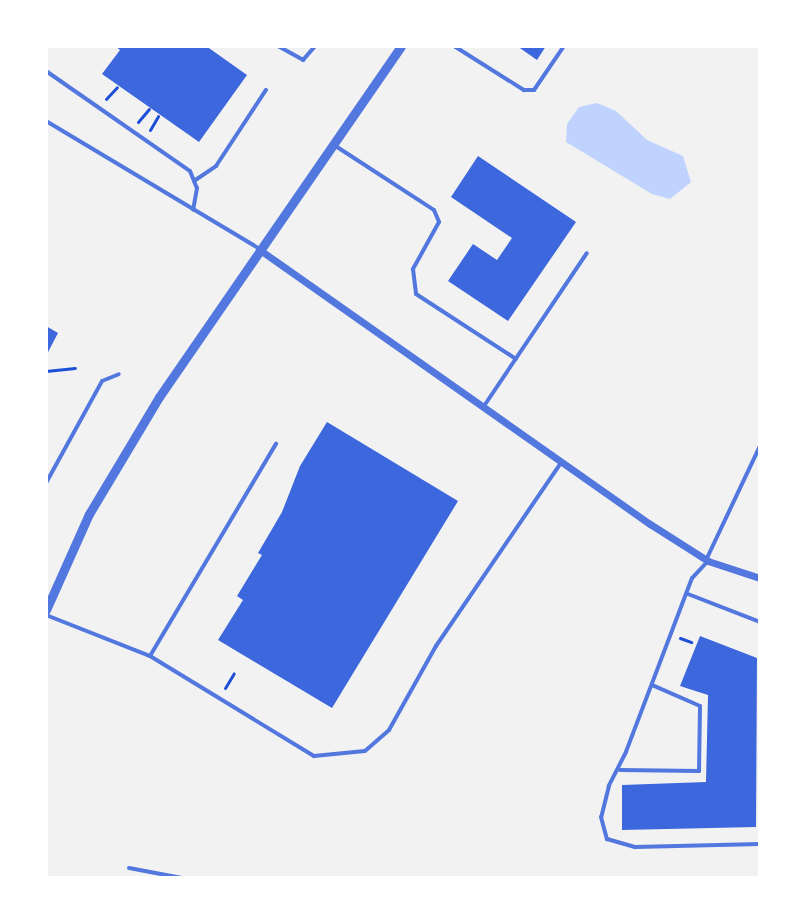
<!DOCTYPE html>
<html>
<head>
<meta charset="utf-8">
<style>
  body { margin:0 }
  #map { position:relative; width:806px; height:924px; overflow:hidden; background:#f2f2f2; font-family:Bitter,serif }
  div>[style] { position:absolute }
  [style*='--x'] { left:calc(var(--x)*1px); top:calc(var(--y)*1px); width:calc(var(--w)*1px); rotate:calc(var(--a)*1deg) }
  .water>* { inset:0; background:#bfd3fe }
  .building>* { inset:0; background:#3d67dc }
  .path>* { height:3px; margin:-1.5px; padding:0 1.5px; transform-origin:1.5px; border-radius:1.5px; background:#1d4ed8 }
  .service>* { height:4px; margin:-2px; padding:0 2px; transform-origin:2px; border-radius:2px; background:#5277de }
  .minor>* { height:7px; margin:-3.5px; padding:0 3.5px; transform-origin:3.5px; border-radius:3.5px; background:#5277de }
  .tertiary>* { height:9px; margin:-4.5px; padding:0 4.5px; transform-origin:4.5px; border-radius:4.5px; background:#5277de }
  span { translate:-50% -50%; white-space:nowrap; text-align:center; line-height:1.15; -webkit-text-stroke:6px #fff; paint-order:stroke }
  .frame { position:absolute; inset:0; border:48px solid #fff; pointer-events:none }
</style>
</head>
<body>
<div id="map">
  <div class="water">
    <i style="clip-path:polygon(597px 103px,616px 111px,647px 140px,683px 156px,691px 182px,670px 199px,652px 194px,566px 142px,567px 124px,579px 107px)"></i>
  </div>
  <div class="building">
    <i style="clip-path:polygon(115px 46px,206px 46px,247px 75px,199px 142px,102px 74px,120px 50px)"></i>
    <i style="clip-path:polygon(517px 46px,546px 46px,537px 60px)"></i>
    <i style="clip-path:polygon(478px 156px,576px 222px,508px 321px,448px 281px,473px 244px,497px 260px,512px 238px,451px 197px)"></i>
    <i style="clip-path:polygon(46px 326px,58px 333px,46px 356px)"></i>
    <i style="clip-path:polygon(327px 422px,458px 501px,332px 708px,218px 640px,243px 600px,237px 596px,262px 555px,258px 553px,282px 512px,300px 466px)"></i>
    <i style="clip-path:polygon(700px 636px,757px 658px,756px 827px,622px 830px,622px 785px,706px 782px,708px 695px,680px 686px)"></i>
  </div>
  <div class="path">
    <i style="--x:106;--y:99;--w:16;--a:-47"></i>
    <i style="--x:138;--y:122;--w:17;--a:-50"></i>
    <i style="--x:150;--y:130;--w:16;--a:-60"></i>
    <i style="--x:46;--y:371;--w:29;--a:-6"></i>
    <i style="--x:680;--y:638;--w:12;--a:20"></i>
    <i style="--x:225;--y:688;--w:17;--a:-59"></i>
  </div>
  <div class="service">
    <i style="--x:278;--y:46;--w:29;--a:29"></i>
    <i style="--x:303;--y:60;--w:18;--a:-49"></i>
    <i style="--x:454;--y:46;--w:83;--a:32.2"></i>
    <i style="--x:524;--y:90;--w:10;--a:0"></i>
    <i style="--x:534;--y:90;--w:53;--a:-55.7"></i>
    <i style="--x:46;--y:71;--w:175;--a:34.8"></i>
    <i style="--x:190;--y:171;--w:18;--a:68"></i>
    <i style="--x:197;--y:188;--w:22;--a:100"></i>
    <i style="--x:46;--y:121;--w:247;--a:30.9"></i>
    <i style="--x:334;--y:145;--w:119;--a:33"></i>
    <i style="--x:434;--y:210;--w:13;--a:67"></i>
    <i style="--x:439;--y:222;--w:54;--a:119"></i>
    <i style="--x:413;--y:269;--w:25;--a:83"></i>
    <i style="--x:416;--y:294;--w:119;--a:33"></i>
    <i style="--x:194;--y:181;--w:27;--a:-34"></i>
    <i style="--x:216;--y:166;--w:91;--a:-56.7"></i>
    <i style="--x:484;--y:406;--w:184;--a:-56.1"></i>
    <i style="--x:46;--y:483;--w:116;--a:-61.2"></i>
    <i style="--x:102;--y:381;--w:18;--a:-22"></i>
    <i style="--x:707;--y:558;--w:124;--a:-64.7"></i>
    <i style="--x:708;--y:561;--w:23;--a:133"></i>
    <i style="--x:692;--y:578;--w:186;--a:110.8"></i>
    <i style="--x:626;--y:752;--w:38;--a:117"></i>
    <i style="--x:609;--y:786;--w:32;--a:104"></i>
    <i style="--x:601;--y:817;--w:23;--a:75"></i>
    <i style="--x:607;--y:839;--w:29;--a:16"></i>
    <i style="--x:635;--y:847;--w:125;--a:-1.4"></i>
    <i style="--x:688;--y:594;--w:77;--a:21.3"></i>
    <i style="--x:46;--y:615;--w:112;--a:21.5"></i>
    <i style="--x:150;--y:656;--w:192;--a:31.4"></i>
    <i style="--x:314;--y:756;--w:51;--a:-5.6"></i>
    <i style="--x:365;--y:751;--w:32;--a:-41"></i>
    <i style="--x:389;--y:730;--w:96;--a:-60.8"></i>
    <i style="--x:436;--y:646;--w:222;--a:-55.7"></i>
    <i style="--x:150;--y:656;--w:247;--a:-59.3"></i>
    <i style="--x:620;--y:770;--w:79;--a:0.7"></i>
    <i style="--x:699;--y:771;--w:65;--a:-89.1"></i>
    <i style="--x:700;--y:706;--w:52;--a:-156.4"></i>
    <i style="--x:129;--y:868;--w:54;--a:10.7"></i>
  </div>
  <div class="minor">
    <i style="--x:260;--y:250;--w:477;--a:35.1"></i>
    <i style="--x:650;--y:524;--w:69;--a:32.5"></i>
    <i style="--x:708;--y:561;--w:55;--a:18.1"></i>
  </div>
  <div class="tertiary">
    <i style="--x:46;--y:610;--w:105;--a:-65.9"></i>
    <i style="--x:89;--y:514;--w:136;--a:-59.1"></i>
    <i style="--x:159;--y:397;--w:426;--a:-55.4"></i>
  </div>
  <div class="frame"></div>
</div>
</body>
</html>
